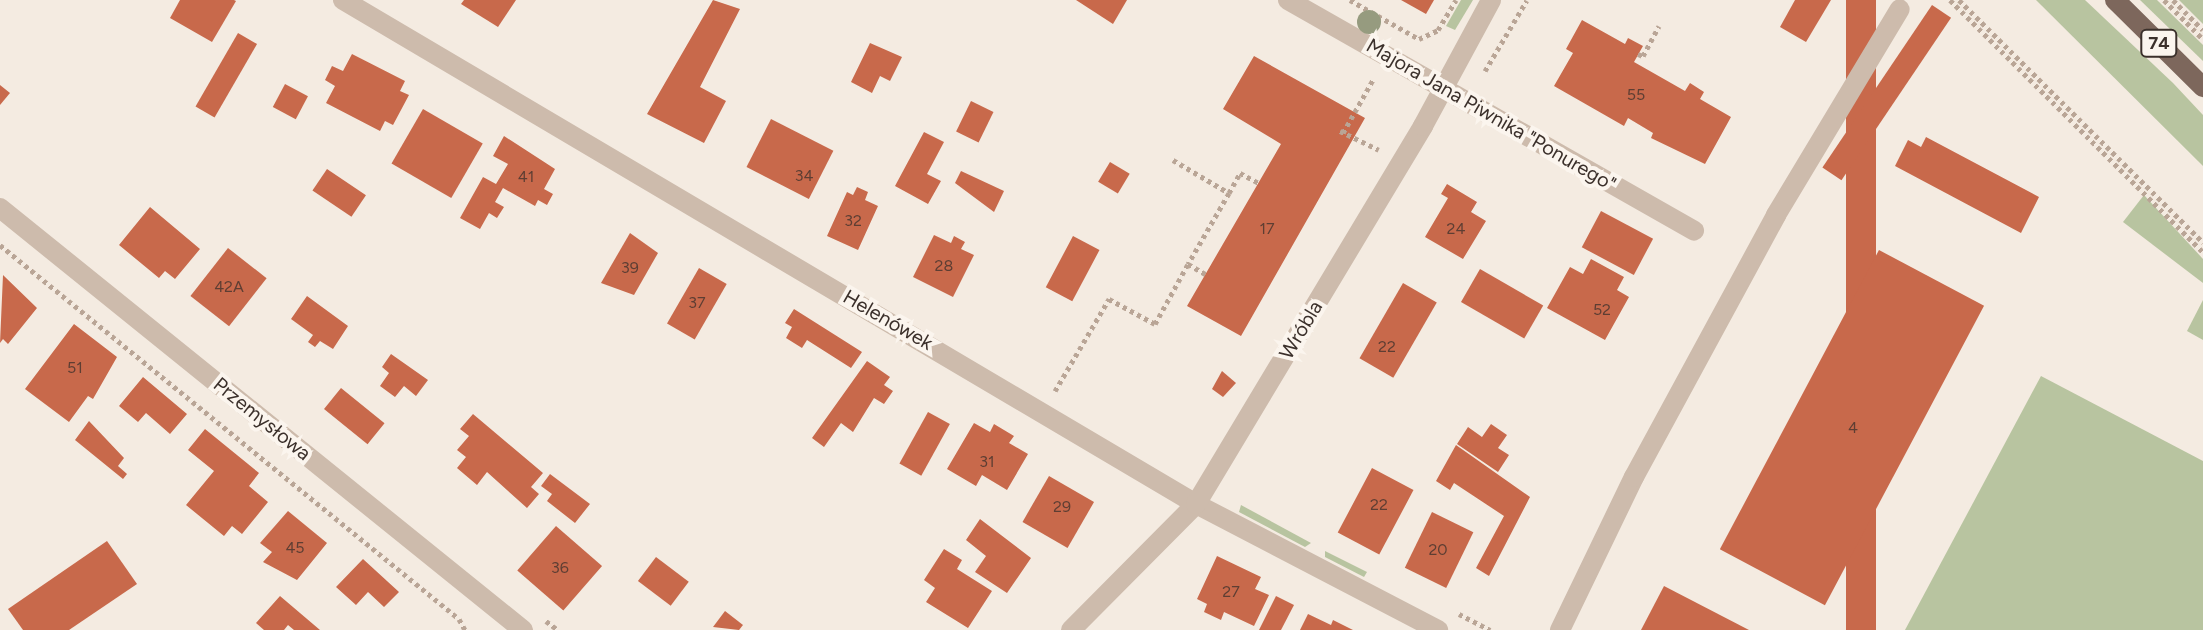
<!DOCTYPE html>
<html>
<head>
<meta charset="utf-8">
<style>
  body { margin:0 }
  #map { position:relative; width:2203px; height:630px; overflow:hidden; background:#f4ebe1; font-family:Figtree,sans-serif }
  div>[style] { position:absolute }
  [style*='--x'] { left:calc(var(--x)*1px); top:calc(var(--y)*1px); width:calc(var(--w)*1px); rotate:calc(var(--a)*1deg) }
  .green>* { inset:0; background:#b8c4a0 }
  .building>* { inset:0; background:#c8694b; transform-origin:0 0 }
  .path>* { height:5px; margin-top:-2.5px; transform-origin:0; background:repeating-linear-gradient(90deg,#b9a596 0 4px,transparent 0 8px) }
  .minor>* { height:20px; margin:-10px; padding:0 10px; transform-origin:10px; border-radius:10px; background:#cdbbac }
  .major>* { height:20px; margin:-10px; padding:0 10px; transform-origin:10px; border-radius:10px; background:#7d675c }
  .trees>* { width:24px; height:24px; margin:-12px; border-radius:50%; background:#969b7f }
  span { translate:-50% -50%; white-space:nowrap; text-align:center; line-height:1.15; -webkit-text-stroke:8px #fbf5ee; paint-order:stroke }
  .number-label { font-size:16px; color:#5e3e33 }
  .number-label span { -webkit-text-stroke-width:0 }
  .shield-label span { padding:2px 6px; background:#fbf5ee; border:2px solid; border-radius:6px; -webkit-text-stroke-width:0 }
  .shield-label { font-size:18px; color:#3b302b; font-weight:700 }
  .street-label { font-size:20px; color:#3b302b }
</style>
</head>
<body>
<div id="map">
  <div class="green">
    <i style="clip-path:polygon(1461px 0,1473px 0,1455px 30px,1446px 26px)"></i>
    <i style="clip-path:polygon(2036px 0,2085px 0,2173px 83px,2203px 115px,2203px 166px)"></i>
    <i style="clip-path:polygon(2140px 0,2157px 0,2203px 45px,2203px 61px)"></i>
    <i style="clip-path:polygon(2179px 0,2203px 0,2203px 24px)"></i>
    <i style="clip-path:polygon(2144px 195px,2203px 259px,2203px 283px,2123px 222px)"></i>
    <i style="clip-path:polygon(2203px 300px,2203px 340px,2187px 331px)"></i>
    <i style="clip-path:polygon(2041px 376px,2203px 461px,2203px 630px,1905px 630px)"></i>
    <i style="clip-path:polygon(1241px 505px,1311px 543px,1305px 547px,1239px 512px)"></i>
    <i style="clip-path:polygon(1325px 551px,1367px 572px,1364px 577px,1325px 557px)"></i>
  </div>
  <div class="building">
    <i style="clip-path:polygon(180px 0,234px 0,236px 1px,212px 42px,170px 18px)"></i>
    <i style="clip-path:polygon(464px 0,516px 0,498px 27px,461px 4px)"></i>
    <i style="clip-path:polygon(713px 0,740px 9px,700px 87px,726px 101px,704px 143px,647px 114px)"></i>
    <i style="clip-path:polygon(1076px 0,1127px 0,1113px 24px)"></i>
    <i style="clip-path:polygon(1401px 0,1434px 0,1426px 14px)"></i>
    <i style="clip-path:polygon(1795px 0,1831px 0,1806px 42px,1780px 27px)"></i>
    <i style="left:1846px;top:0;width:30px;height:678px"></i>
    <i style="left:1932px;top:5px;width:23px;height:196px;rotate:34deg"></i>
    <i style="clip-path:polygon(1582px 20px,1625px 44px,1628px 38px,1643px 46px,1634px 62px,1685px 91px,1690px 83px,1704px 92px,1700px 99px,1731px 117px,1705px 164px,1651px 138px,1653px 133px,1628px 118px,1624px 126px,1554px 86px,1573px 53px,1566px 49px)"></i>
    <i style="left:238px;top:33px;width:22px;height:85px;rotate:30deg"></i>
    <i style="clip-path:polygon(870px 43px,902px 57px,890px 81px,880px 76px,872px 93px,851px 82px)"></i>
    <i style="clip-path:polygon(352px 54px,405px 81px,400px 91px,409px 95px,393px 125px,385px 121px,380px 131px,326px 103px,335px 86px,325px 80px,332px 66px,343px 71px)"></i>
    <i style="clip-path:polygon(1254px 56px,1365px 118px,1241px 336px,1187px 306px,1281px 144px,1223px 109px)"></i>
    <i style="left:285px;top:84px;width:26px;height:26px;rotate:28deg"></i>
    <i style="clip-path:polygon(0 85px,10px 93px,0 105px)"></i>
    <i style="left:971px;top:101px;width:25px;height:34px;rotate:26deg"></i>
    <i style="left:423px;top:109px;width:69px;height:63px;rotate:30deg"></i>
    <i style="left:771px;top:119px;width:70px;height:54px;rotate:27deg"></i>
    <i style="clip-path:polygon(924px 132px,944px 142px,927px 174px,941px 181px,928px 204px,895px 186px)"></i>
    <i style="clip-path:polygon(504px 136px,555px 169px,544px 189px,553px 194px,547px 205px,538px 200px,535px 206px,503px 188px,495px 202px,504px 207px,497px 218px,489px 213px,480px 229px,460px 218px,483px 177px,496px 184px,508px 164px,493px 156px)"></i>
    <i style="clip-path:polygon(1926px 137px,2039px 197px,2021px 233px,1895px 166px,1908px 140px,1921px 147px)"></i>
    <i style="left:1110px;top:162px;width:23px;height:23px;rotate:31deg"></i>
    <i style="left:327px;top:169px;width:47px;height:26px;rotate:34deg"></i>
    <i style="clip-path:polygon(961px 171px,1004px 191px,994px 212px,955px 183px)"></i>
    <i style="clip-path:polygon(1447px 184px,1477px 202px,1471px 212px,1486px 221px,1463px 259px,1425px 237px,1448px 198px,1441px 194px)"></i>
    <i style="clip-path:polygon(857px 187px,868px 192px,865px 200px,878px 206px,858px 250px,827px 236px,847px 192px,853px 195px)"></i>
    <i style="clip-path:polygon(150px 207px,200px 249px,175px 279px,165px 271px,159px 278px,119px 245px)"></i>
    <i style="left:1601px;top:211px;width:59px;height:41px;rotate:28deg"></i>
    <i style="clip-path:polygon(630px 233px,658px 253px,634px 295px,601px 283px)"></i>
    <i style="clip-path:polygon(934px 235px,951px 243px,954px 236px,965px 242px,961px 249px,974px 255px,953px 297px,913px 277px)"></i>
    <i style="left:1073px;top:236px;width:30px;height:58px;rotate:28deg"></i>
    <i style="left:228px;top:248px;width:49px;height:61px;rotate:38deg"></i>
    <i style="left:1879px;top:250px;width:119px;height:339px;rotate:28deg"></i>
    <i style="clip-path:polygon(1591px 259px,1624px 277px,1617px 290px,1629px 297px,1605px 340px,1547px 308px,1570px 267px,1583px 274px)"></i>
    <i style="left:699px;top:268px;width:32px;height:64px;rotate:30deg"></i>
    <i style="left:1480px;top:269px;width:73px;height:38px;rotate:30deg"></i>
    <i style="clip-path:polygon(3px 275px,37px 308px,8px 344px,3px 339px,0 343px)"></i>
    <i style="left:1403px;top:283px;width:39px;height:87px;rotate:30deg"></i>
    <i style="clip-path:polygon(307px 296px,348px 326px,333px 349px,320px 341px,315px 347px,308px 342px,313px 335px,291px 319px)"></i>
    <i style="clip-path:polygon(794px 309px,862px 352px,851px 368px,807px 340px,802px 348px,786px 338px,792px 327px,785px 323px)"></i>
    <i style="clip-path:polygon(74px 324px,117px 357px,93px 399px,88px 396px,69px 422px,25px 389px)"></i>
    <i style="clip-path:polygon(391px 354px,428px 380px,416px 396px,404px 386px,395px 397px,380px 386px,389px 373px,382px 367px)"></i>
    <i style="clip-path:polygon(867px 361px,890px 377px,884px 385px,893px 391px,884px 404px,874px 398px,853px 432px,841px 423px,824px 447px,812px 438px)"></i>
    <i style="clip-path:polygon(1222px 371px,1236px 383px,1223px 397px,1212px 389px)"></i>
    <i style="clip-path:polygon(143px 377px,187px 414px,170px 434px,146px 413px,138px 422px,119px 406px)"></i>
    <i style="left:341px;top:388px;width:56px;height:27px;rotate:39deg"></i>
    <i style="left:928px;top:412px;width:25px;height:59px;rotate:29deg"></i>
    <i style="clip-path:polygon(473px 414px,543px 473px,531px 487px,539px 494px,527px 508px,487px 472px,477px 485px,457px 468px,466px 457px,457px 450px,469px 436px,460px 429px)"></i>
    <i style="clip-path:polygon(89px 421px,124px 458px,118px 466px,127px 474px,123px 479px,75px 440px)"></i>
    <i style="clip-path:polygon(974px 423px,990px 432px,994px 424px,1014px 436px,1009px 443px,1028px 454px,1007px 490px,982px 475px,976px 486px,947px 469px)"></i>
    <i style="clip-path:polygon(1491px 424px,1507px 435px,1498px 448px,1509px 455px,1498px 472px,1457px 444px,1468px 427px,1482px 437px)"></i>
    <i style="clip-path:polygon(205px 429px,259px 473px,249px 486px,268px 502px,242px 534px,232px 526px,224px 536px,186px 505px,214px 471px,188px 450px)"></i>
    <i style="clip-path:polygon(1456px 445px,1530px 497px,1489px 576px,1476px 568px,1504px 516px,1454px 483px,1450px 490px,1436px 481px)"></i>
    <i style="left:1372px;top:468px;width:47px;height:73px;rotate:28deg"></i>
    <i style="clip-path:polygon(550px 474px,590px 504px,575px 523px,547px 501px,552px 494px,541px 486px)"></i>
    <i style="left:1049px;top:476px;width:52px;height:53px;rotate:30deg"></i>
    <i style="clip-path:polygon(288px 511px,327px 543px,297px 580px,263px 562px,272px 552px,260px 543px)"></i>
    <i style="left:1432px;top:512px;width:46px;height:62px;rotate:26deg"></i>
    <i style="clip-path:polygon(980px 519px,1031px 558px,1007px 593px,975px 572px,986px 556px,966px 540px)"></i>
    <i style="left:556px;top:526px;width:61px;height:59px;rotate:41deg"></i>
    <i style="clip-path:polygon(107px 541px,137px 584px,69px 630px,23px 630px,8px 609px)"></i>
    <i style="clip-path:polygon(944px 549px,962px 560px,957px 569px,992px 591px,968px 628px,926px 602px,935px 588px,924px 580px)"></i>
    <i style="clip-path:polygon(1217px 556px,1261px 577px,1255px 589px,1269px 595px,1254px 626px,1224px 612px,1221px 620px,1204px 612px,1207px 604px,1197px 599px)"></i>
    <i style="left:656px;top:557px;width:41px;height:30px;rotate:37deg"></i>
    <i style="clip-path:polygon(363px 559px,399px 592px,384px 607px,368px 592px,356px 605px,336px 587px)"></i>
    <i style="clip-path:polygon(1664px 586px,1749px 630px,1641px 630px)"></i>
    <i style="clip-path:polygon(280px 596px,320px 630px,294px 630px,288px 625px,284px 630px,264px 630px,256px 623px)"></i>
    <i style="clip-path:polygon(1276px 596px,1294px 605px,1281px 630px,1259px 630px)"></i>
    <i style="clip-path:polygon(725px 611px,743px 625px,739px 630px,713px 627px)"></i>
    <i style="clip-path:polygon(1308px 614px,1331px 625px,1333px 620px,1353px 630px,1300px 630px)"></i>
  </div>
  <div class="path">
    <i style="--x:1350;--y:0;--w:79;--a:29.5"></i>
    <i style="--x:1419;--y:39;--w:21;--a:-25"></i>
    <i style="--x:1438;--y:30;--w:35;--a:-59"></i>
    <i style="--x:1950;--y:0;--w:357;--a:44.9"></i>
    <i style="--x:1959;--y:0;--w:344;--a:44.8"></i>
    <i style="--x:2164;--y:0;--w:55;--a:45"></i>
    <i style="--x:2173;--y:0;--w:42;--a:45"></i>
    <i style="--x:1638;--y:54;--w:5;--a:22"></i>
    <i style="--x:1643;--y:56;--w:34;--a:-62"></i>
    <i style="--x:1485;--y:71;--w:82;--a:-59.4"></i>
    <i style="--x:1340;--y:131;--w:43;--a:26"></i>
    <i style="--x:1343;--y:133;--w:63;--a:-60.6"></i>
    <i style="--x:1173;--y:160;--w:65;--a:30.5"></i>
    <i style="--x:1229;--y:193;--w:82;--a:120"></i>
    <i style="--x:1229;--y:193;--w:23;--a:-61"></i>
    <i style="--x:1240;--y:173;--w:21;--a:28"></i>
    <i style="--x:0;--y:245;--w:592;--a:39.17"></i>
    <i style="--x:459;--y:619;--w:13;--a:61"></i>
    <i style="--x:1055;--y:391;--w:107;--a:-59.6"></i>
    <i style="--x:1109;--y:299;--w:52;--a:28.5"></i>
    <i style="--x:1155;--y:324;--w:68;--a:-61.2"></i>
    <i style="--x:1188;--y:264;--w:22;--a:30"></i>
    <i style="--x:1459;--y:614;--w:35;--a:27"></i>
    <i style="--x:546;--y:621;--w:15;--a:37"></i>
  </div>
  <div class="minor">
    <i style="--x:343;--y:0;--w:991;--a:30.58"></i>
    <i style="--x:1196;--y:504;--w:273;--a:27.5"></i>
    <i style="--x:1288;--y:0;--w:467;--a:29.6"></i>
    <i style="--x:0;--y:208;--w:672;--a:38.9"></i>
    <i style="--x:1071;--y:630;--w:177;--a:-45.2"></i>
    <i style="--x:1196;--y:504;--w:441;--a:-59"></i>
    <i style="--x:1423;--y:126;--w:143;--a:-61.6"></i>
    <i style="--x:1560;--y:630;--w:170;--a:-64.2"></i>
    <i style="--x:1634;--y:477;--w:298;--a:-61.5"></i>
    <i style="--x:1776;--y:215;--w:240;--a:-59"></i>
  </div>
  <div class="major">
    <i style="--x:2115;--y:0;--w:124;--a:44.7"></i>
  </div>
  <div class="trees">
    <i style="left:1369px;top:22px"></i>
  </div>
  <div class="number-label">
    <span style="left:1636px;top:95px">55</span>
    <span style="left:804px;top:176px">34</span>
    <span style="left:526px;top:177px">41</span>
    <span style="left:853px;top:221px">32</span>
    <span style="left:1267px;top:229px">17</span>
    <span style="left:1456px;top:229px">24</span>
    <span style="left:944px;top:266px">28</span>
    <span style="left:630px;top:268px">39</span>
    <span style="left:229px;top:287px">42A</span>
    <span style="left:697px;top:303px">37</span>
    <span style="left:1602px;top:310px">52</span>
    <span style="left:1387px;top:347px">22</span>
    <span style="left:75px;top:368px">51</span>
    <span style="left:1853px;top:428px">4</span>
    <span style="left:987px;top:462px">31</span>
    <span style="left:1379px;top:505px">22</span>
    <span style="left:1062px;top:507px">29</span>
    <span style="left:295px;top:548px">45</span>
    <span style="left:1438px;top:550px">20</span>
    <span style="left:560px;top:568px">36</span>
    <span style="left:1231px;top:592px">27</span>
  </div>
  <div class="shield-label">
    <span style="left:2159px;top:43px">74</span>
  </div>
  <div class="street-label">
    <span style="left:1491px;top:115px;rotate:30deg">Majora Jana Piwnika "Ponurego"</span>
    <span style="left:888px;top:320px;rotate:30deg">Helenówek</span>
    <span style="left:1301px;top:330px;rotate:-59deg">Wróbla</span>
    <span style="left:262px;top:419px;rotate:39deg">Przemysłowa</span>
  </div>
</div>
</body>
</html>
